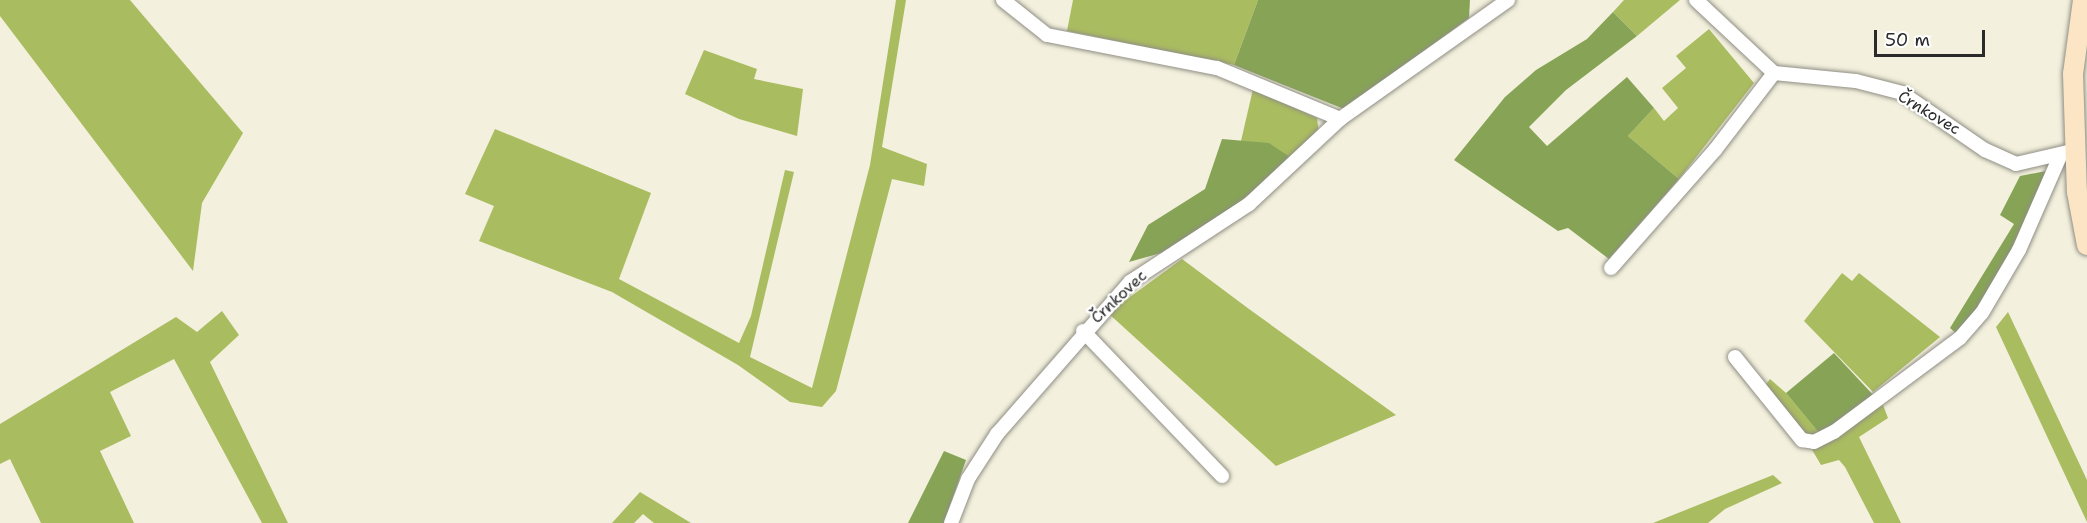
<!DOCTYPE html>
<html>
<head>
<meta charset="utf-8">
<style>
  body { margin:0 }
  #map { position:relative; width:2087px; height:523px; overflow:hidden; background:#f3f0dd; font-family:"Shantell Sans",sans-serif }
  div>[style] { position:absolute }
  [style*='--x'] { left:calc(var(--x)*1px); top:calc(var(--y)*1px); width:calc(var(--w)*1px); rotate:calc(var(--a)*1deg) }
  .green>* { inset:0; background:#aabc60 }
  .forest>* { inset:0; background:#87a456 }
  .roads { filter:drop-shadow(0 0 2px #8f8e84) drop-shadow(0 0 2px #8f8e84) }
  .street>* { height:14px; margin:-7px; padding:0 7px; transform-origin:7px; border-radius:7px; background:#fff }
  .secondary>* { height:20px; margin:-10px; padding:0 10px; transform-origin:10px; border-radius:10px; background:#fce5c4 }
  span { translate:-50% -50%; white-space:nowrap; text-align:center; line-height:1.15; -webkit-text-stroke:4.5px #fff; paint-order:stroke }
  .street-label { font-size:16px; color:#2b2b2b }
  .scale { position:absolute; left:1874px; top:30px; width:111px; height:27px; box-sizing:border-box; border:3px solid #2b2b2b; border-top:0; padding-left:8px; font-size:18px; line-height:21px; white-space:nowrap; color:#2b2b2b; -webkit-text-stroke:4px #fff; paint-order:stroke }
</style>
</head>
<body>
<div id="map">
  <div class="green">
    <i style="clip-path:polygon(0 0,130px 0,243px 133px,202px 203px,193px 271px,0 16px)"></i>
    <i style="clip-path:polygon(896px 0,906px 0,882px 147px,927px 164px,924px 186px,892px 179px,836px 391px,822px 407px,790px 402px,738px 365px,612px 292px,479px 241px,494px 206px,465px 194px,495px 129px,651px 193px,619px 279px,739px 343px,751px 316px,785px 170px,794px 172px,750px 357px,812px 388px,870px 165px)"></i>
    <i style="clip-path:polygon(1073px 0,1258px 0,1234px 65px,1067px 31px)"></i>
    <i style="clip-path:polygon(1624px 0,1680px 0,1637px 36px,1613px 12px)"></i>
    <i style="clip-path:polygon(1709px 29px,1754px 83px,1679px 179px,1628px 136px,1654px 108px,1664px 121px,1678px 108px,1662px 88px,1686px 68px,1676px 56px)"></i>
    <i style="clip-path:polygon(704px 50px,757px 69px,754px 79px,803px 89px,797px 136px,739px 119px,685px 94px)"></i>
    <i style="clip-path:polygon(1253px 89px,1317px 118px,1319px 133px,1293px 159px,1241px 141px)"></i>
    <i style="clip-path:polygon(1182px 259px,1249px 309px,1396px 415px,1276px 466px,1108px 313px)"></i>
    <i style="clip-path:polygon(1842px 273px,1852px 281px,1859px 273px,1940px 337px,1873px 392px,1804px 321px)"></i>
    <i style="clip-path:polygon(222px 311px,239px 335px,210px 362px,288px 523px,262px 523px,174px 359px,110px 392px,131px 436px,100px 451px,134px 523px,41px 523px,10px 459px,0 464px,0 424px,176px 317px,197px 332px)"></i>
    <i style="clip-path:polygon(2008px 312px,2087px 480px,2087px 522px,1996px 327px)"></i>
    <i style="clip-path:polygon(1770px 379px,1786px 393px,1819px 433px,1805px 436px,1763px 388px)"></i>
    <i style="clip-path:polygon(1883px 405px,1888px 418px,1859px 437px,1901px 523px,1874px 523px,1845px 467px,1839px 460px,1821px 465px,1811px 448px)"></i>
    <i style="clip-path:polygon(1773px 475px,1782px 483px,1725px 509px,1708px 523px,1653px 523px)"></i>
    <i style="clip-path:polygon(640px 492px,691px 523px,654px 523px,643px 514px,634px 523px,612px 523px)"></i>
  </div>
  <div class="forest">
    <i style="clip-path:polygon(1258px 0,1470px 0,1469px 18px,1344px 109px,1234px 65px)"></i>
    <i style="clip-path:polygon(1613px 12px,1637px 36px,1566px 90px,1529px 127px,1547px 146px,1627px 77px,1654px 108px,1628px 136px,1679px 179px,1609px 259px,1568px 228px,1558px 231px,1454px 160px,1505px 97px,1536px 70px,1587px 39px)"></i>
    <i style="clip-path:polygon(1222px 139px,1269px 143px,1293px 159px,1236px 205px,1161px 253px,1129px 262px,1148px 225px,1205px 189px)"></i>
    <i style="clip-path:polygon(2046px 171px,1995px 287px,1957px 334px,1950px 328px,2014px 224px,2000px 215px,2020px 176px)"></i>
    <i style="clip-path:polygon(1834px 353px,1876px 398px,1819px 433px,1786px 393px)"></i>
    <i style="clip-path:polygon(944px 451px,966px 460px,944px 523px,908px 523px)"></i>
  </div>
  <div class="roads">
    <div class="street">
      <i style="--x:1003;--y:0;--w:56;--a:38.5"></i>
      <i style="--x:1047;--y:35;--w:173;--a:11"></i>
      <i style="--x:1217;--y:68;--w:133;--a:22.5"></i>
      <i style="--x:1696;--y:0;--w:107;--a:43.1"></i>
      <i style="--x:1611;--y:268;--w:157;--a:-48.6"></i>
      <i style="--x:1715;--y:150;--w:97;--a:-52.5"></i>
      <i style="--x:1774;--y:73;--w:82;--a:5.6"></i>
      <i style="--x:1856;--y:81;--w:48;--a:14.6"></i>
      <i style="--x:1902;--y:93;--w:101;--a:34.5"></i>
      <i style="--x:1985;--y:150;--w:34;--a:24"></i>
      <i style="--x:2016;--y:164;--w:62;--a:-13.1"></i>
      <i style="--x:1083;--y:331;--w:201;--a:46.2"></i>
      <i style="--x:1735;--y:357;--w:107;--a:51.1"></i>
      <i style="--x:1802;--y:440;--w:12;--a:9"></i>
      <i style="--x:1814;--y:442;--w:22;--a:-27"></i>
      <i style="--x:1834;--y:432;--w:157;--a:-36.7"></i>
      <i style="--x:1960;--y:338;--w:33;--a:-49"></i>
      <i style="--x:1982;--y:313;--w:73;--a:-59.6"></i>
      <i style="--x:2019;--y:250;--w:103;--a:-66.4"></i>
      <i style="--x:951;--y:523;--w:47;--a:-68.9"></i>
      <i style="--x:968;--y:479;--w:54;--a:-57.2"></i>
      <i style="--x:997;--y:434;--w:202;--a:-48.8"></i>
      <i style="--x:1130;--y:282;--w:142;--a:-33.2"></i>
      <i style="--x:1249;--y:204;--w:125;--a:-43"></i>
      <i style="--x:1340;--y:119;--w:206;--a:-35.3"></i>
    </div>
    <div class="secondary">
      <i style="--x:2083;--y:0;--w:75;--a:97.7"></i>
      <i style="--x:2073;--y:74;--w:118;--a:88.1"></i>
      <i style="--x:2077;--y:192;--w:54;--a:79.3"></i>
    </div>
  </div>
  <div class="street-label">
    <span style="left:1929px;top:113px;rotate:31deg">Črnkovec</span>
    <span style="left:1119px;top:297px;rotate:-43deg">Črnkovec</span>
  </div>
  <div class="scale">50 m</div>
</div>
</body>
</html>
